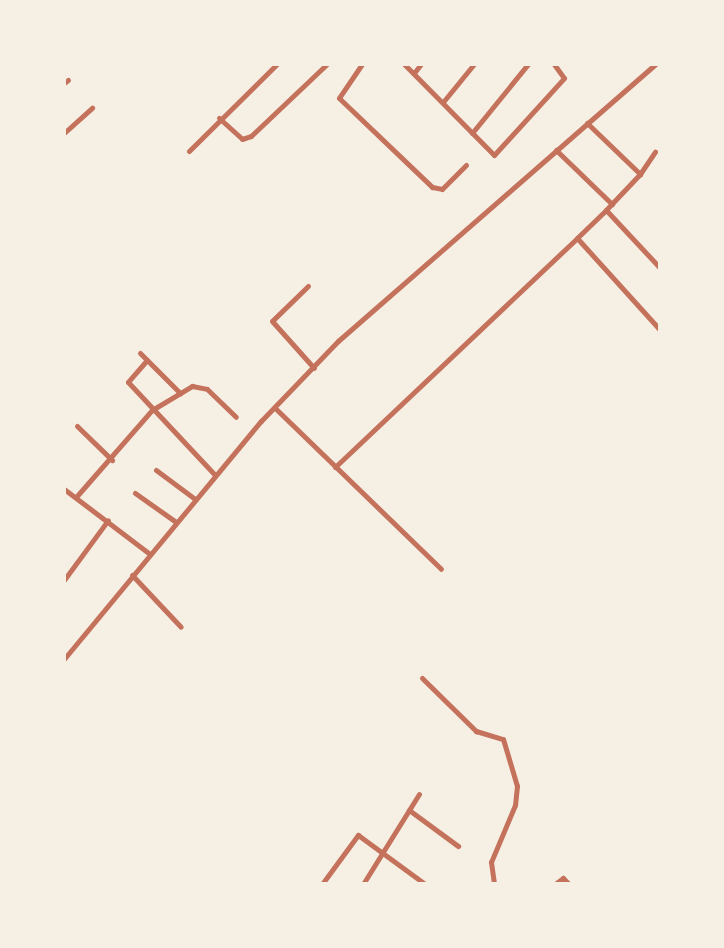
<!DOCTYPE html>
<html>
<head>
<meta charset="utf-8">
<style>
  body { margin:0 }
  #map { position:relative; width:724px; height:948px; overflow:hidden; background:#f6efe4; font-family:"Public Sans",sans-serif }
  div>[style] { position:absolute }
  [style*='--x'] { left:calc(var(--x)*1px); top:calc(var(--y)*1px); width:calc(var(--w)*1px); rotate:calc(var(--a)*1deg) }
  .minor>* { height:5px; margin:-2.5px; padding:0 2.5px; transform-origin:2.5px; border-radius:2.5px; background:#c5725c }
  span { translate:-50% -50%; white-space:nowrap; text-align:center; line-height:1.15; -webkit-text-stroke:6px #f6efe4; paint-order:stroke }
  .frame { position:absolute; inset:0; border:66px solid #f6efe4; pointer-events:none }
</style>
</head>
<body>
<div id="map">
  <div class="minor">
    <i style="--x:362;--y:64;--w:41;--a:124.1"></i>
    <i style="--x:339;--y:98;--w:129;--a:43.7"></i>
    <i style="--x:432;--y:187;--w:10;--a:11"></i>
    <i style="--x:442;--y:189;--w:34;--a:-45"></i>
    <i style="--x:404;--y:64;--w:128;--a:45.3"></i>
    <i style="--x:494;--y:155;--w:104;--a:-47.7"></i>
    <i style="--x:564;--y:78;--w:17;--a:-126"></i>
    <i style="--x:414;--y:73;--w:11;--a:-52"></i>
    <i style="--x:64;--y:83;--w:5;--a:-37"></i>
    <i style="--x:443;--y:102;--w:49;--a:-50.8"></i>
    <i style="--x:219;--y:118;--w:31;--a:42"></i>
    <i style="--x:242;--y:139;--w:9;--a:-18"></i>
    <i style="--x:251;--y:136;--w:105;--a:-43.5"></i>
    <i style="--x:587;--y:123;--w:74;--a:43.9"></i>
    <i style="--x:640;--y:174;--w:27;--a:-56"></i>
    <i style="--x:64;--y:133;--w:38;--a:-42"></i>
    <i style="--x:472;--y:133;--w:89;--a:-50.9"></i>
    <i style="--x:556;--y:150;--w:78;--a:44"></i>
    <i style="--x:189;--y:151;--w:124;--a:-44.7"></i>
    <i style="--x:640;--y:174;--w:50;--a:133.4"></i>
    <i style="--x:606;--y:210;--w:79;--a:47"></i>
    <i style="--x:577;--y:238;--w:40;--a:-44"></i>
    <i style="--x:308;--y:286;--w:50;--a:135.8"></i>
    <i style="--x:272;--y:321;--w:63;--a:48.2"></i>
    <i style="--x:140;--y:353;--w:57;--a:45"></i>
    <i style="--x:147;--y:360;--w:29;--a:131"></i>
    <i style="--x:128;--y:382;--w:127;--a:46.9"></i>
    <i style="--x:275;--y:408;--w:231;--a:44.1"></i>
    <i style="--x:77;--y:426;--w:49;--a:44.2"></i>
    <i style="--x:335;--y:467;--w:333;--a:-43.4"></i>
    <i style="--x:577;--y:238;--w:124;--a:47.9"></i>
    <i style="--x:156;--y:470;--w:49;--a:36.6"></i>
    <i style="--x:64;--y:489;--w:108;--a:37.1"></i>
    <i style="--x:135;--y:493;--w:50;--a:35.3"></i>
    <i style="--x:76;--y:497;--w:116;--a:-48.9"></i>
    <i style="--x:152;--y:410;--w:47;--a:-31"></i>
    <i style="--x:192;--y:386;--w:15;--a:11"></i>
    <i style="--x:207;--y:389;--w:40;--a:44"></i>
    <i style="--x:132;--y:575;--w:71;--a:46.7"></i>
    <i style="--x:64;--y:580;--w:74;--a:-53.7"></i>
    <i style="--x:64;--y:659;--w:309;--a:-50.4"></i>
    <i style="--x:261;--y:421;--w:111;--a:-46.1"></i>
    <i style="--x:338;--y:341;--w:421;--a:-41.1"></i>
    <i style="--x:422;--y:678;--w:76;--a:44.5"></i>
    <i style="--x:476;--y:731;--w:28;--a:17"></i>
    <i style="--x:503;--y:739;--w:49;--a:73.4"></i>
    <i style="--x:517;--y:786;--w:19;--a:96"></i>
    <i style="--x:515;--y:805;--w:62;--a:112.8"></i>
    <i style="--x:491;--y:862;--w:22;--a:82"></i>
    <i style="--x:409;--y:810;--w:61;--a:36.3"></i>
    <i style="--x:322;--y:884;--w:61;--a:-53.7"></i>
    <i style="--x:358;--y:835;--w:83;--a:36.2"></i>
    <i style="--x:363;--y:884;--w:106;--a:-58.1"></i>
    <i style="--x:555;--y:884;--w:10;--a:-37"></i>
    <i style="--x:563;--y:878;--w:8;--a:45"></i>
  </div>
  <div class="frame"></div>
</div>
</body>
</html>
